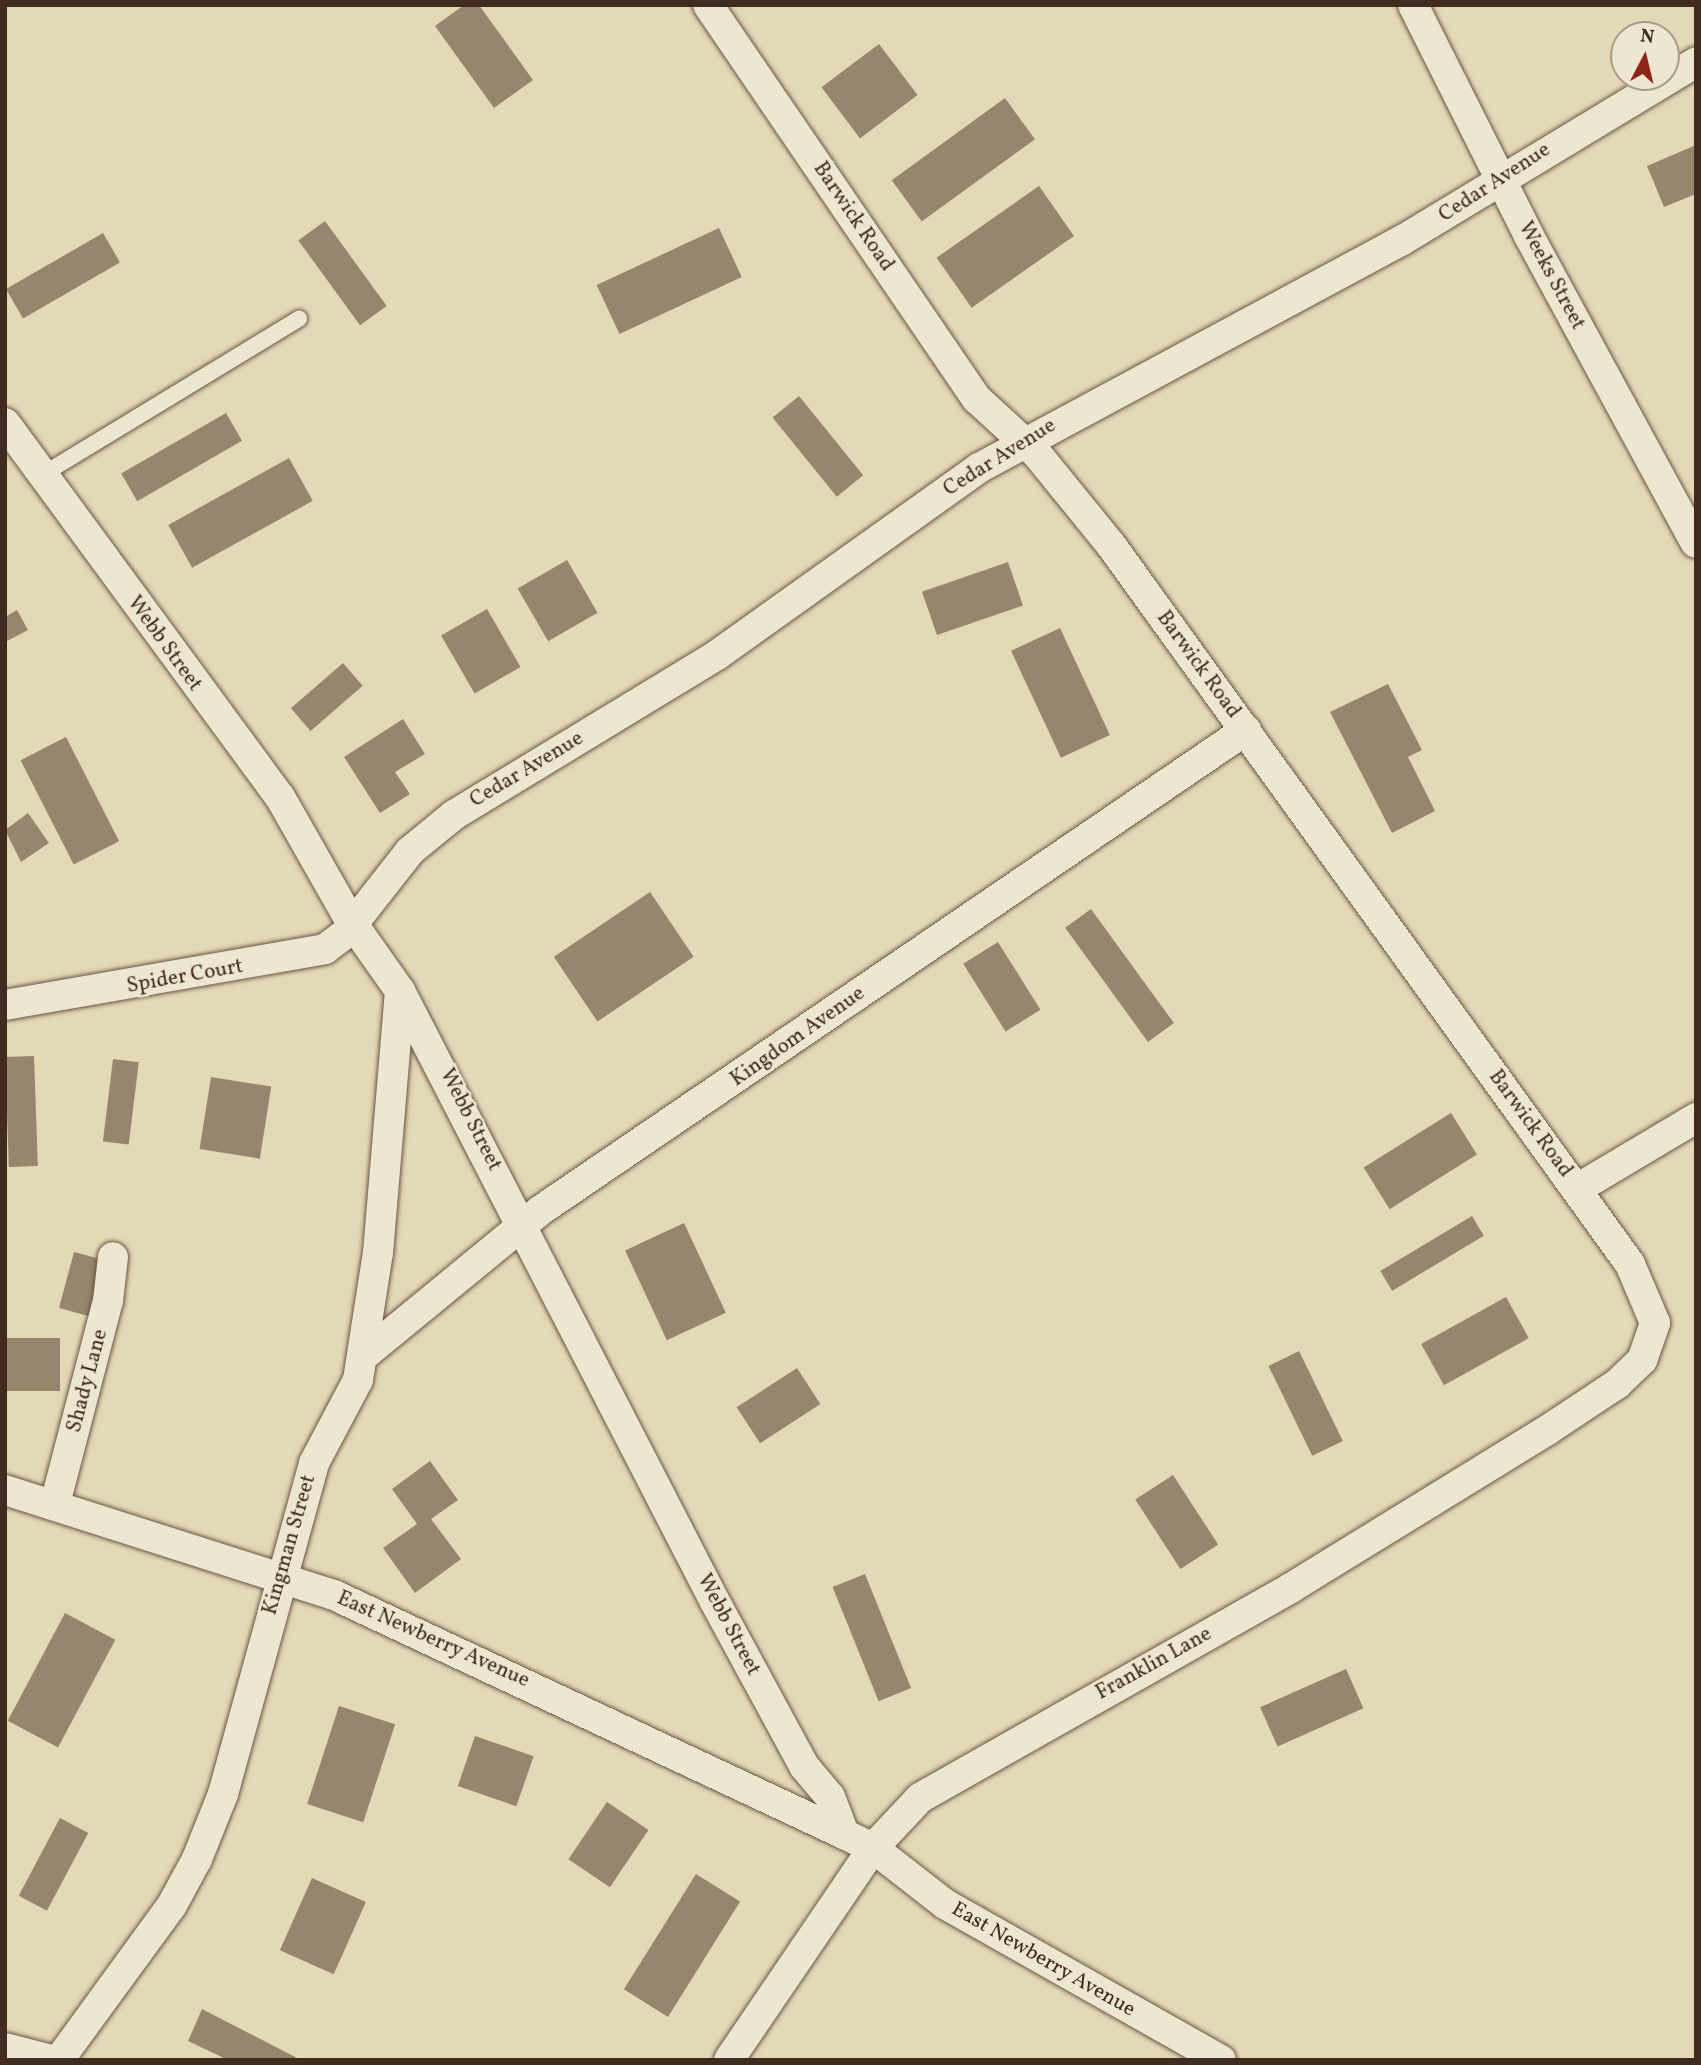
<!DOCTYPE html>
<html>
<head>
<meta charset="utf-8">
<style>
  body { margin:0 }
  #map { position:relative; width:1701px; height:2065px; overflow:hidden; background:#e4d9b7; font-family:Vollkorn,serif }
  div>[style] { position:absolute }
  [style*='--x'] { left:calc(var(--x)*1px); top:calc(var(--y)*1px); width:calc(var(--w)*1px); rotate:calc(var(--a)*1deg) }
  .building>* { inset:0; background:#95866e; transform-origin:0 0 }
  .roads { filter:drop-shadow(0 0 2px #695745) drop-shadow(0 0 2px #695745) }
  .service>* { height:16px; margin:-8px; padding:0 8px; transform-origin:8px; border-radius:8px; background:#ede6d0 }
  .minor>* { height:30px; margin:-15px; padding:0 15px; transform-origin:15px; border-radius:15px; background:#ede6d0 }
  span { translate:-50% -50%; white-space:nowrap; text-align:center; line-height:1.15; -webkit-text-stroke:5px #ede6d0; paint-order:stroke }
  .street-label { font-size:21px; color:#402c1f }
  .frame { position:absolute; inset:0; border:7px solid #402c1f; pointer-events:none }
  .north { position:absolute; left:1610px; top:21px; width:70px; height:70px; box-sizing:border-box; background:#ede6d0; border:2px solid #a89c89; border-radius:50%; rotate:7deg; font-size:19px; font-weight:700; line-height:28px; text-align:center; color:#402c1f }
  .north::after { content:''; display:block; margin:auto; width:24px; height:32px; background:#8f2418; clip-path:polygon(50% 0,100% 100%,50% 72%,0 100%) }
</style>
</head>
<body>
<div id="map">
  <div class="building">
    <i style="clip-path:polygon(464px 5px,479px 5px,533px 80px,494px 108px,435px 26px)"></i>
    <i style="left:879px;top:44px;width:64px;height:72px;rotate:53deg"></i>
    <i style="left:1005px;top:98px;width:51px;height:140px;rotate:54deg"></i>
    <i style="clip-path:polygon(1696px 145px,1696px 194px,1664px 207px,1647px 166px)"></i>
    <i style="left:1039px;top:186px;width:61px;height:125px;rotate:55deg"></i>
    <i style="left:325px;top:221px;width:105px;height:33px;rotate:54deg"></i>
    <i style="left:719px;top:228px;width:54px;height:135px;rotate:65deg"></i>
    <i style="left:103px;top:233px;width:34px;height:112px;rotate:60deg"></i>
    <i style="left:799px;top:396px;width:102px;height:34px;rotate:51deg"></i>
    <i style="left:226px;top:413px;width:32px;height:121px;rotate:60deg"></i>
    <i style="left:289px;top:458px;width:49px;height:138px;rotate:61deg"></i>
    <i style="left:567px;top:560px;width:61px;height:57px;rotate:60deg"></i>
    <i style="left:1008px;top:562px;width:46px;height:91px;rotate:71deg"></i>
    <i style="left:487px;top:609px;width:67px;height:53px;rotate:60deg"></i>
    <i style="clip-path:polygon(17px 610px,28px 630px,5px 642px,5px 617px)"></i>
    <i style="left:1060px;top:628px;width:118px;height:54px;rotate:65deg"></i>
    <i style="left:343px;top:663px;width:30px;height:69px;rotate:49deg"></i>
    <i style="clip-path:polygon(1388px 684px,1422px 750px,1408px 757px,1435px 811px,1392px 833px,1330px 712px)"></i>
    <i style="clip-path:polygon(403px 719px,425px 754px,395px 772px,410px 794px,380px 813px,344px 757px)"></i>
    <i style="left:66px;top:737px;width:117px;height:51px;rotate:63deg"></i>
    <i style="clip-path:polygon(28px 813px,49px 843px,21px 862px,5px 830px)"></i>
    <i style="left:650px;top:892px;width:78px;height:116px;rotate:56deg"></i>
    <i style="left:1091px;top:909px;width:141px;height:32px;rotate:54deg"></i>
    <i style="left:998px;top:942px;width:80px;height:41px;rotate:58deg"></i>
    <i style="left:34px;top:1056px;width:110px;height:29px;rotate:88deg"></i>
    <i style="left:113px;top:1059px;width:26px;height:83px;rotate:7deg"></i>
    <i style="left:211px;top:1077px;width:61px;height:73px;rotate:9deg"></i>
    <i style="left:1451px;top:1113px;width:49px;height:103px;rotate:58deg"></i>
    <i style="left:1472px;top:1216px;width:23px;height:107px;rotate:59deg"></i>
    <i style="left:684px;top:1223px;width:99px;height:65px;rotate:65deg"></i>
    <i style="left:74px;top:1252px;width:42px;height:58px;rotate:15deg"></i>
    <i style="left:1506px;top:1297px;width:47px;height:97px;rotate:61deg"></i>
    <i style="left:5px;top:1338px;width:55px;height:53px"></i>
    <i style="left:1299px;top:1351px;width:100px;height:34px;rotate:64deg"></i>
    <i style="left:797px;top:1368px;width:43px;height:72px;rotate:57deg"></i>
    <i style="clip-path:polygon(430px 1461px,458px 1500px,431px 1519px,461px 1559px,415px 1593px,383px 1548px,417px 1524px,392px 1489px)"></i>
    <i style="left:1173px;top:1475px;width:83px;height:45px;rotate:57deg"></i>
    <i style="left:865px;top:1574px;width:123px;height:35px;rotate:68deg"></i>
    <i style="left:65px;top:1613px;width:57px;height:122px;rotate:28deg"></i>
    <i style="left:1346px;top:1669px;width:43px;height:94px;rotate:66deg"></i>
    <i style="left:339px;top:1706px;width:59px;height:103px;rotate:18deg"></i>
    <i style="left:475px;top:1736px;width:62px;height:53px;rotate:19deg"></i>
    <i style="left:607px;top:1802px;width:50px;height:69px;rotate:34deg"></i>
    <i style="left:60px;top:1818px;width:32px;height:88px;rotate:28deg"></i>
    <i style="left:696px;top:1874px;width:52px;height:136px;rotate:32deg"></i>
    <i style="left:312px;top:1878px;width:59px;height:79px;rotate:24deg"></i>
    <i style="clip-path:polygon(202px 2009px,301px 2060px,228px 2060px,188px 2041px)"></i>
  </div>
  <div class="roads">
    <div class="service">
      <i style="--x:42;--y:475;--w:301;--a:-31.3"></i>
    </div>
    <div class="minor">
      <i style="--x:708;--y:5;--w:477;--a:55.7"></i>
      <i style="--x:977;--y:399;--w:81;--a:42.5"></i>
      <i style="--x:1037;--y:454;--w:117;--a:50.9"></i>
      <i style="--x:1111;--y:545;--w:887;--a:54.18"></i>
      <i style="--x:1630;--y:1264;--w:64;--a:67"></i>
      <i style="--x:1655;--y:1323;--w:39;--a:109"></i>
      <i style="--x:1642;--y:1360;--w:35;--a:136"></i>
      <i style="--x:1617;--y:1384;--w:85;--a:146.5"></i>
      <i style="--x:1546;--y:1431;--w:299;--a:148.4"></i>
      <i style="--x:1291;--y:1588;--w:426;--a:150.5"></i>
      <i style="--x:920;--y:1798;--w:69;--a:133.2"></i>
      <i style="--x:873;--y:1848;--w:256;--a:124.2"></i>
      <i style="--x:1413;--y:5;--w:258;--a:63.3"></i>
      <i style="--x:1529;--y:236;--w:349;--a:61.5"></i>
      <i style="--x:5;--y:423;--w:464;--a:53.7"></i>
      <i style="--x:280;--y:797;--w:142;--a:60.4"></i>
      <i style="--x:350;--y:920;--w:87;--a:54.8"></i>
      <i style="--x:400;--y:991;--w:685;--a:62.72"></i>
      <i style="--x:714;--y:1600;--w:189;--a:61.5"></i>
      <i style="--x:804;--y:1766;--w:40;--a:50"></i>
      <i style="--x:830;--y:1797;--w:40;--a:69"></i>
      <i style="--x:844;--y:1834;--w:32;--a:26"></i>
      <i style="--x:873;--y:1848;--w:91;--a:37.9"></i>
      <i style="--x:945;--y:1904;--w:317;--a:29.5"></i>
      <i style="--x:5;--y:1005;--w:325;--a:-9.9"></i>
      <i style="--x:325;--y:949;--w:25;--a:-37"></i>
      <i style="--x:345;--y:934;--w:105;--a:-51.9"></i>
      <i style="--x:410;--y:851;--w:57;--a:-39.3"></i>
      <i style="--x:454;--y:815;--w:308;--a:-31.3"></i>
      <i style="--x:717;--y:655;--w:322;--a:-35.5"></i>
      <i style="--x:979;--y:468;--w:479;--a:-28.3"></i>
      <i style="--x:1401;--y:241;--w:345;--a:-31.2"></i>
      <i style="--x:1577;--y:1189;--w:139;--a:-30.8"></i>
      <i style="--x:362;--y:1357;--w:232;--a:-39.4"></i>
      <i style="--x:541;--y:1210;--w:853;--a:-34.25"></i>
      <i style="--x:5;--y:1490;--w:345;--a:17.7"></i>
      <i style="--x:334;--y:1595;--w:563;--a:25.11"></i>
      <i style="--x:55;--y:1504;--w:210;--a:-75.4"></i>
      <i style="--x:108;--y:1301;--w:44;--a:-83.5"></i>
      <i style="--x:5;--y:2048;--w:48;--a:14.6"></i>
      <i style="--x:59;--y:2060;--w:192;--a:-53.9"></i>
      <i style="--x:172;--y:1905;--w:52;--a:-61.5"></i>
      <i style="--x:197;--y:1859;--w:70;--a:-68.2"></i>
      <i style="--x:223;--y:1794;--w:343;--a:-74.6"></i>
      <i style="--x:314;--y:1463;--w:94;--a:-62.1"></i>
      <i style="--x:358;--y:1380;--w:129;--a:-81.1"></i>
      <i style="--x:378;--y:1253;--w:263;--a:-85.2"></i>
    </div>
  </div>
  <div class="street-label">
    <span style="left:1495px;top:183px;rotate:-33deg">Cedar Avenue</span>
    <span style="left:853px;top:217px;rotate:56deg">Barwick Road</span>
    <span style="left:1551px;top:276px;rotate:62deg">Weeks Street</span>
    <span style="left:1000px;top:458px;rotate:-32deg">Cedar Avenue</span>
    <span style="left:164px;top:644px;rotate:54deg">Webb Street</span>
    <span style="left:1198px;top:665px;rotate:54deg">Barwick Road</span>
    <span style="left:527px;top:770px;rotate:-31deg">Cedar Avenue</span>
    <span style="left:185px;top:977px;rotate:-10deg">Spider Court</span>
    <span style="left:798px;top:1037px;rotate:-35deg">Kingdom Avenue</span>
    <span style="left:470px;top:1120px;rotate:63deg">Webb Street</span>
    <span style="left:1530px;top:1124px;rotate:54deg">Barwick Road</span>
    <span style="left:88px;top:1381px;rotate:-75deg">Shady Lane</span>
    <span style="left:290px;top:1545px;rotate:-74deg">Kingman Street</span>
    <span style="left:728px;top:1625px;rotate:62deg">Webb Street</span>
    <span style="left:433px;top:1640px;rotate:24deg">East Newberry Avenue</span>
    <span style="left:1154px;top:1664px;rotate:-29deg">Franklin Lane</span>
    <span style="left:1043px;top:1960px;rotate:30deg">East Newberry Avenue</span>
  </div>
  <div class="frame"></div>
  <div class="north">N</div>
</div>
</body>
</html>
